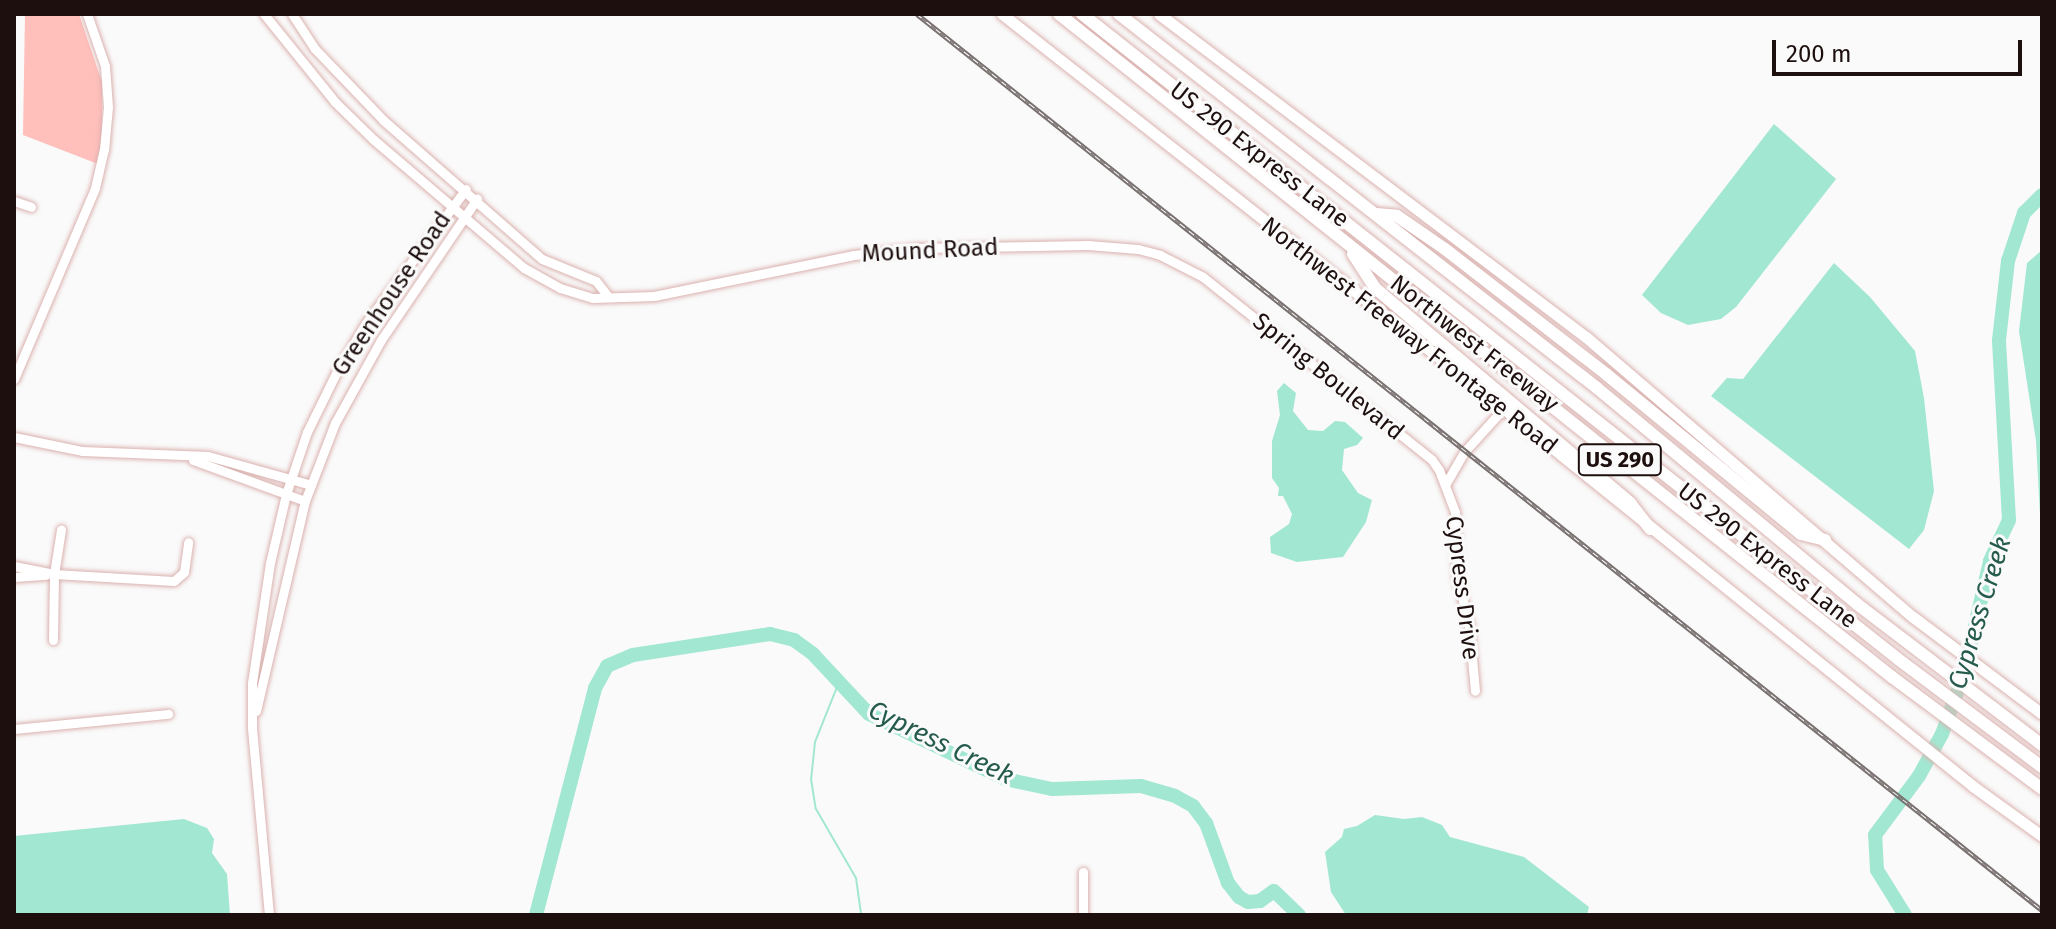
<!DOCTYPE html>
<html>
<head>
<meta charset="utf-8">
<style>
  body { margin:0 }
  #map { position:relative; width:2056px; height:929px; overflow:hidden; background:#fafafa; font-family:"Fira Sans",sans-serif }
  div>[style] { position:absolute }
  [style*='--x'] { left:calc(var(--x)*1px); top:calc(var(--y)*1px); width:calc(var(--w)*1px); rotate:calc(var(--a)*1deg) }
  .green>* { inset:0; background:#ffbfbb }
  .water>* { inset:0; background:#a2e7d1 }
  .stream>* { height:2px; margin:-1px; padding:0 1px; transform-origin:1px; border-radius:1px; background:#a2e7d1 }
  .river>* { height:14px; margin:-7px; padding:0 7px; transform-origin:7px; border-radius:7px; background:#a2e7d1 }
  .roads { filter:drop-shadow(0 0 2px #dab2af) drop-shadow(0 0 2px #dab2af) }
  .minor>* { height:9px; margin:-4.5px; padding:0 4.5px; transform-origin:4.5px; border-radius:4.5px; background:#fff }
  .major>* { height:11px; margin:-5.5px; padding:0 5.5px; transform-origin:5.5px; border-radius:5.5px; background:#fff }
  .highway>* { height:12px; margin:-6px; padding:0 6px; transform-origin:6px; border-radius:6px; background:#fff }
  .rail>* { height:5px; margin-top:-2.5px; transform-origin:0; background:repeating-linear-gradient(90deg,#fafafa 0 6px,#797170 0 12px); box-sizing:border-box; border-block:2px solid #797170 }
  span { translate:-50% -50%; white-space:nowrap; text-align:center; line-height:1.15; -webkit-text-stroke:6px #fafafa; paint-order:stroke }
  .shield-label span { padding:2px 6px; background:#fafafa; border:2px solid; border-radius:6px; -webkit-text-stroke-width:0 }
  .shield-label { font-size:22px; color:#1d0f0e; font-weight:700 }
  .street-label { font-size:24px; color:#1d0f0e }
  .water-label { font-size:26px; color:#245b4d; font-style:italic }
  .frame { position:absolute; inset:0; border:16px solid #1d0f0e; pointer-events:none }
  .scale { position:absolute; left:1772px; top:40px; width:250px; height:36px; box-sizing:border-box; border:4px solid #1d0f0e; border-top:0; padding-left:10px; font-size:24px; line-height:28px; white-space:nowrap; color:#1d0f0e; -webkit-text-stroke:6px #fafafa; paint-order:stroke }
</style>
</head>
<body>
<div id="map">
  <div class="green">
    <i style="clip-path:polygon(25px 14px,79px 14px,102px 82px,102px 132px,98px 164px,23px 135px)"></i>
  </div>
  <div class="water">
    <i style="clip-path:polygon(1774px 124px,1836px 179px,1736px 307px,1721px 319px,1688px 325px,1661px 313px,1642px 295px)"></i>
    <i style="clip-path:polygon(2042px 250px,2042px 551px,2036px 441px,2019px 331px,2027px 263px)"></i>
    <i style="clip-path:polygon(1834px 263px,1870px 297px,1915px 351px,1924px 398px,1934px 491px,1924px 530px,1909px 549px,1711px 396px,1727px 378px,1743px 379px)"></i>
    <i style="clip-path:polygon(1284px 383px,1296px 393px,1293px 411px,1308px 430px,1323px 431px,1335px 421px,1345px 422px,1363px 438px,1357px 445px,1344px 449px,1342px 470px,1358px 493px,1372px 500px,1366px 522px,1343px 557px,1297px 562px,1271px 553px,1270px 537px,1289px 524px,1292px 514px,1283px 496px,1278px 496px,1279px 488px,1272px 478px,1272px 441px,1280px 415px,1277px 391px)"></i>
    <i style="clip-path:polygon(1375px 815px,1404px 819px,1422px 817px,1442px 825px,1450px 837px,1524px 857px,1589px 907px,1587px 915px,1346px 915px,1331px 892px,1325px 852px,1342px 837px,1344px 829px,1357px 826px)"></i>
    <i style="clip-path:polygon(184px 819px,207px 828px,214px 839px,212px 853px,227px 874px,230px 915px,14px 915px,14px 836px)"></i>
  </div>
  <div class="stream">
    <i style="--x:839;--y:682;--w:65;--a:111.8"></i>
    <i style="--x:815;--y:742;--w:37;--a:96"></i>
    <i style="--x:811;--y:779;--w:30;--a:81"></i>
    <i style="--x:816;--y:809;--w:80;--a:59.9"></i>
    <i style="--x:856;--y:878;--w:37;--a:82"></i>
  </div>
  <div class="river">
    <i style="--x:536;--y:915;--w:235;--a:-75.4"></i>
    <i style="--x:595;--y:688;--w:25;--a:-61"></i>
    <i style="--x:607;--y:666;--w:28;--a:-23"></i>
    <i style="--x:633;--y:655;--w:139;--a:-8.7"></i>
    <i style="--x:770;--y:634;--w:25;--a:14"></i>
    <i style="--x:794;--y:640;--w:24;--a:36"></i>
    <i style="--x:813;--y:654;--w:82;--a:47"></i>
    <i style="--x:869;--y:714;--w:151;--a:25.5"></i>
    <i style="--x:1005;--y:779;--w:48;--a:12"></i>
    <i style="--x:1052;--y:789;--w:89;--a:-1.9"></i>
    <i style="--x:1141;--y:786;--w:35;--a:16"></i>
    <i style="--x:1175;--y:796;--w:21;--a:29"></i>
    <i style="--x:1193;--y:806;--w:21;--a:53"></i>
    <i style="--x:1206;--y:823;--w:64;--a:69.9"></i>
    <i style="--x:1228;--y:883;--w:18;--a:52"></i>
    <i style="--x:1239;--y:897;--w:10;--a:29"></i>
    <i style="--x:1248;--y:902;--w:12;--a:-5"></i>
    <i style="--x:1260;--y:901;--w:17;--a:-36"></i>
    <i style="--x:1274;--y:891;--w:35;--a:44"></i>
    <i style="--x:1905;--y:915;--w:53;--a:-121.9"></i>
    <i style="--x:1877;--y:870;--w:35;--a:-93"></i>
    <i style="--x:1875;--y:835;--w:74;--a:-53.3"></i>
    <i style="--x:1919;--y:776;--w:48;--a:-61.3"></i>
    <i style="--x:1942;--y:734;--w:65;--a:-70.2"></i>
    <i style="--x:1964;--y:673;--w:115;--a:-76.9"></i>
    <i style="--x:1990;--y:561;--w:45;--a:-65.1"></i>
    <i style="--x:2009;--y:520;--w:180;--a:-93.2"></i>
    <i style="--x:1999;--y:340;--w:80;--a:-83.5"></i>
    <i style="--x:2008;--y:261;--w:51;--a:-71.6"></i>
    <i style="--x:2024;--y:213;--w:25;--a:-45"></i>
  </div>
  <div class="roads">
    <div class="minor">
      <i style="--x:264;--y:14;--w:113;--a:51.1"></i>
      <i style="--x:335;--y:102;--w:54;--a:44.3"></i>
      <i style="--x:374;--y:140;--w:197;--a:40.5"></i>
      <i style="--x:524;--y:268;--w:41;--a:29.1"></i>
      <i style="--x:560;--y:288;--w:34;--a:17"></i>
      <i style="--x:593;--y:298;--w:61;--a:-1.9"></i>
      <i style="--x:654;--y:296;--w:204;--a:-11.6"></i>
      <i style="--x:854;--y:255;--w:65;--a:-6.1"></i>
      <i style="--x:919;--y:248;--w:169;--a:-1"></i>
      <i style="--x:1088;--y:245;--w:50;--a:4.6"></i>
      <i style="--x:1138;--y:249;--w:23;--a:15"></i>
      <i style="--x:1160;--y:255;--w:48;--a:27.1"></i>
      <i style="--x:1203;--y:277;--w:293;--a:38.6"></i>
      <i style="--x:1432;--y:460;--w:12;--a:55"></i>
      <i style="--x:1439;--y:470;--w:45;--a:69.1"></i>
      <i style="--x:1455;--y:512;--w:64;--a:88.2"></i>
      <i style="--x:1457;--y:576;--w:51;--a:76.5"></i>
      <i style="--x:1469;--y:626;--w:65;--a:84.7"></i>
      <i style="--x:292;--y:14;--w:42;--a:56.7"></i>
      <i style="--x:315;--y:49;--w:98;--a:46.2"></i>
      <i style="--x:383;--y:120;--w:211;--a:41.2"></i>
      <i style="--x:542;--y:259;--w:58;--a:22.2"></i>
      <i style="--x:596;--y:281;--w:18;--a:52"></i>
      <i style="--x:14;--y:201;--w:18;--a:19"></i>
      <i style="--x:14;--y:379;--w:207;--a:-67"></i>
      <i style="--x:95;--y:188;--w:39;--a:-77"></i>
      <i style="--x:104;--y:150;--w:43;--a:-84.7"></i>
      <i style="--x:108;--y:107;--w:41;--a:-94.2"></i>
      <i style="--x:105;--y:66;--w:55;--a:-109.1"></i>
      <i style="--x:14;--y:437;--w:69;--a:11.6"></i>
      <i style="--x:82;--y:451;--w:126;--a:2.3"></i>
      <i style="--x:208;--y:456;--w:107;--a:15.7"></i>
      <i style="--x:193;--y:460;--w:119;--a:20.1"></i>
      <i style="--x:1445;--y:485;--w:39;--a:-60"></i>
      <i style="--x:1465;--y:451;--w:57;--a:-47.9"></i>
      <i style="--x:14;--y:566;--w:41;--a:11.3"></i>
      <i style="--x:54;--y:574;--w:120;--a:3.3"></i>
      <i style="--x:174;--y:581;--w:13;--a:-42"></i>
      <i style="--x:184;--y:572;--w:30;--a:-82"></i>
      <i style="--x:14;--y:577;--w:32;--a:-4"></i>
      <i style="--x:53;--y:640;--w:66;--a:-89.1"></i>
      <i style="--x:54;--y:574;--w:45;--a:-81"></i>
      <i style="--x:256;--y:711;--w:216;--a:-76.9"></i>
      <i style="--x:305;--y:501;--w:84;--a:-69"></i>
      <i style="--x:335;--y:423;--w:95;--a:-61"></i>
      <i style="--x:381;--y:340;--w:171;--a:-55.8"></i>
      <i style="--x:14;--y:729;--w:155;--a:-5.6"></i>
      <i style="--x:269;--y:915;--w:189;--a:-95.2"></i>
      <i style="--x:252;--y:727;--w:44;--a:-90"></i>
      <i style="--x:252;--y:683;--w:121;--a:-81.5"></i>
      <i style="--x:270;--y:563;--w:71;--a:-76.9"></i>
      <i style="--x:286;--y:494;--w:65;--a:-71.3"></i>
      <i style="--x:307;--y:432;--w:68;--a:-63.8"></i>
      <i style="--x:337;--y:371;--w:56;--a:-58.9"></i>
      <i style="--x:366;--y:323;--w:167;--a:-53.3"></i>
      <i style="--x:1083;--y:915;--w:43;--a:-90"></i>
    </div>
    <div class="major">
      <i style="--x:1002;--y:14;--w:625;--a:38.17"></i>
      <i style="--x:1493;--y:400;--w:617;--a:38.82"></i>
      <i style="--x:1974;--y:787;--w:84;--a:35.8"></i>
      <i style="--x:1159;--y:14;--w:535;--a:37.11"></i>
      <i style="--x:1586;--y:337;--w:430;--a:40.6"></i>
      <i style="--x:1913;--y:617;--w:161;--a:36.9"></i>
    </div>
    <div class="highway">
      <i style="--x:1059;--y:14;--w:1065;--a:38.52"></i>
      <i style="--x:1892;--y:677;--w:187;--a:36.7"></i>
      <i style="--x:1082;--y:14;--w:1040;--a:38.32"></i>
      <i style="--x:1898;--y:659;--w:180;--a:36.9"></i>
      <i style="--x:1119;--y:14;--w:607;--a:38.04"></i>
      <i style="--x:1597;--y:388;--w:338;--a:39.7"></i>
      <i style="--x:1857;--y:604;--w:233;--a:37.3"></i>
      <i style="--x:1376;--y:214;--w:21;--a:5"></i>
      <i style="--x:1397;--y:216;--w:58;--a:34.5"></i>
      <i style="--x:1445;--y:249;--w:204;--a:37.8"></i>
      <i style="--x:1606;--y:374;--w:252;--a:39.4"></i>
      <i style="--x:1801;--y:534;--w:25;--a:14"></i>
      <i style="--x:1353;--y:254;--w:40;--a:57.1"></i>
      <i style="--x:1375;--y:288;--w:334;--a:40.1"></i>
      <i style="--x:1630;--y:503;--w:33;--a:52"></i>
    </div>
  </div>
  <div class="rail">
    <i style="--x:917;--y:14;--w:1438;--a:38.54"></i>
  </div>
  <div class="shield-label">
    <span style="left:1620px;top:460px">US 290</span>
  </div>
  <div class="street-label">
    <span style="left:1259px;top:155px;rotate:38deg">US 290 Express Lane</span>
    <span style="left:930px;top:251px;rotate:-3deg">Mound Road</span>
    <span style="left:392px;top:294px;rotate:-56deg">Greenhouse Road</span>
    <span style="left:1409px;top:336px;rotate:38deg">Northwest Freeway Frontage Road</span>
    <span style="left:1474px;top:344px;rotate:38deg">Northwest Freeway</span>
    <span style="left:1328px;top:377px;rotate:39deg">Spring Boulevard</span>
    <span style="left:1767px;top:556px;rotate:38deg">US 290 Express Lane</span>
    <span style="left:1462px;top:588px;rotate:83deg">Cypress Drive</span>
  </div>
  <div class="water-label">
    <span style="left:1980px;top:613px;rotate:-73deg">Cypress Creek</span>
    <span style="left:941px;top:743px;rotate:26deg">Cypress Creek</span>
  </div>
  <div class="frame"></div>
  <div class="scale">200 m</div>
</div>
</body>
</html>
